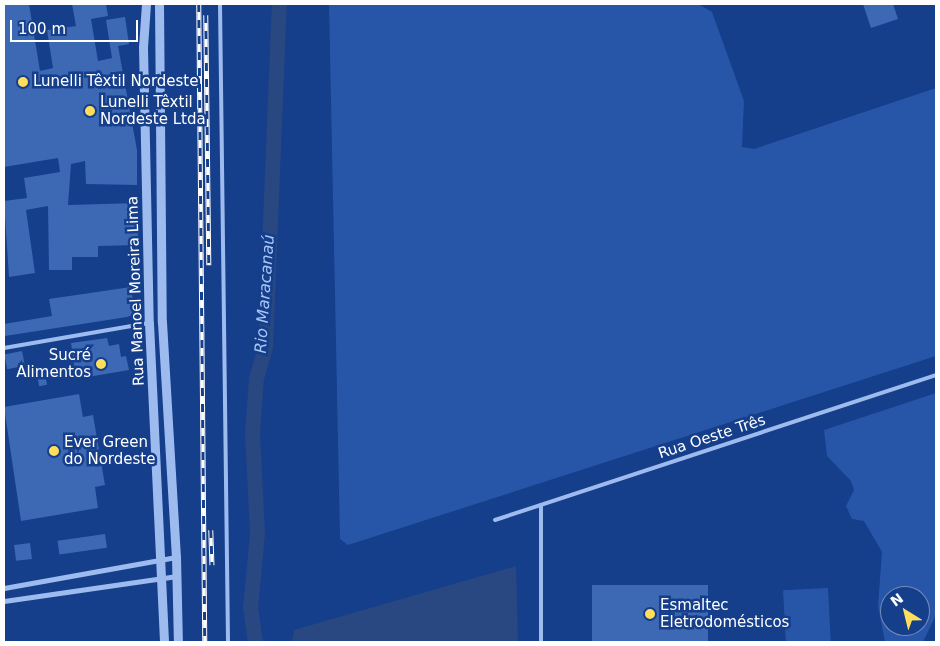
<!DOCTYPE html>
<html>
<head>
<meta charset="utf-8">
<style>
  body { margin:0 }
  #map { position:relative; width:940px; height:646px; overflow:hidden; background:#153e8b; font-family:"DejaVu Sans",sans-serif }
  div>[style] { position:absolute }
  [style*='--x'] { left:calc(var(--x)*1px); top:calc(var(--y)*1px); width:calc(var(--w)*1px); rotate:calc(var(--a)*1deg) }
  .green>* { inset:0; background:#2756a9; transform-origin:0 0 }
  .water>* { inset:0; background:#294881 }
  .river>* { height:15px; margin:-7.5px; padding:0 7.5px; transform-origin:7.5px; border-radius:7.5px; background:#294881 }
  .building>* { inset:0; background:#3d68b4; transform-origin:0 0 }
  .service>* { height:4px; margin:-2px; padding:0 2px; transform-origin:2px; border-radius:2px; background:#9dbbef }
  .minor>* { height:5px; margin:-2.5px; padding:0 2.5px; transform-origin:2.5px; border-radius:2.5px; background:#9dbbef }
  .tertiary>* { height:9px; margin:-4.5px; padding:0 4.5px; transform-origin:4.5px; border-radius:4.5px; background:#9dbbef }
  .rail>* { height:4.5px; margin-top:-2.25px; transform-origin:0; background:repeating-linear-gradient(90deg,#153e8b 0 8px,#fff 0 16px); box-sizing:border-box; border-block:1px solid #fff }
  .dots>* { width:14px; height:14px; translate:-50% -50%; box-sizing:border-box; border:2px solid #153e8b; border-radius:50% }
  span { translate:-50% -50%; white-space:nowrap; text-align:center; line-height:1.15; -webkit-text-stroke:5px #153e8b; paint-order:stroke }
  .poi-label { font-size:15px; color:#fff }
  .left { translate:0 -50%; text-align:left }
  .right { translate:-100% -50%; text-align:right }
  .street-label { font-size:15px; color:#fff }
  .water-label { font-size:16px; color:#a9c6f7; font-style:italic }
  .frame { position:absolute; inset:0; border:5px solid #fff; pointer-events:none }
  .north { position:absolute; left:880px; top:586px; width:50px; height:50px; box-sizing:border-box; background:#153e8b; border:1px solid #738bb9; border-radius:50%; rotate:324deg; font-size:14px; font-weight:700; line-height:20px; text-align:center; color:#fff }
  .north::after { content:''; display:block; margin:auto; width:18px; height:22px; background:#ffde5c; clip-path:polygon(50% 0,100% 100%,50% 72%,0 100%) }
  .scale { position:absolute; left:10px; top:20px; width:128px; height:22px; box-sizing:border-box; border:2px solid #fff; border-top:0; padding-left:6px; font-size:15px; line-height:18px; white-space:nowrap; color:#fff; -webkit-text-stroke:4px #153e8b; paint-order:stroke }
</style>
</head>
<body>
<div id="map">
  <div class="green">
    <i style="clip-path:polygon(329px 4px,698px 4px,712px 12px,744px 101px,742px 147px,754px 149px,936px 88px,936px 356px,348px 545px,340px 539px)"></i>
    <i style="clip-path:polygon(evenodd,936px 393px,936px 615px,923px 642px,885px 642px,878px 606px,882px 552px,864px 521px,852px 519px,846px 506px,854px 490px,851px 481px,827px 456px,824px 430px,936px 393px,890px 596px,920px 596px,920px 626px,890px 626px,890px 596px)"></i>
    <i style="left:828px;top:588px;width:54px;height:45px;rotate:87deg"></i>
  </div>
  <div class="water">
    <i style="clip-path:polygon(516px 566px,518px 642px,292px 642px,294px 630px)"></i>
  </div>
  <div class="river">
    <i style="--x:255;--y:642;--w:34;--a:-98"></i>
    <i style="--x:250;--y:608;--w:76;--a:-84.7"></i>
    <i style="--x:257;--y:532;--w:100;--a:-92.9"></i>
    <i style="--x:252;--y:432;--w:54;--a:-85.8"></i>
    <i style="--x:256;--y:378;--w:32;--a:-74"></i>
    <i style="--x:265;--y:347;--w:343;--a:-87.7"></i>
  </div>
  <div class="building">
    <i style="clip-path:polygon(9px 4px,29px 4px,40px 71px,53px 68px,47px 30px,76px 26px,72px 4px,106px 4px,108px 16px,91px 19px,98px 61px,112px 58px,106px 20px,125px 17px,129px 44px,118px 46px,137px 150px,137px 185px,86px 184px,85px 161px,71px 164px,68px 205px,138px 203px,138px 245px,98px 246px,98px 257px,72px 257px,72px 270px,49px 270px,48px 206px,26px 210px,35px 273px,9px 277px,4px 201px,27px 198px,24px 178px,60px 172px,58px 158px,4px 167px,4px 5px)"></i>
    <i style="clip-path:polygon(863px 4px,893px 4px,898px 19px,871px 28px)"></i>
    <i style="clip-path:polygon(131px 287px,135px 314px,127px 317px,5px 336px,4px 324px,52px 316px,49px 299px)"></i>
    <i style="clip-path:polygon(107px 338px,109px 346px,119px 344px,121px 357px,126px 356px,129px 370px,76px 379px,71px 343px)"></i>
    <i style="left:22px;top:351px;width:15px;height:18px;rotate:79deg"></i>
    <i style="left:44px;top:369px;width:16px;height:8px;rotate:79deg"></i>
    <i style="clip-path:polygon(79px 394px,83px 417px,93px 415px,105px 485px,95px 487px,98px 508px,21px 521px,4px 407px)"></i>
    <i style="left:105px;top:534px;width:14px;height:48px;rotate:82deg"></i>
    <i style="left:30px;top:543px;width:16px;height:16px;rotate:83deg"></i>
    <i style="left:592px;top:585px;width:116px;height:57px"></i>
  </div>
  <div class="service">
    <i style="--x:220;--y:4;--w:638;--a:89.28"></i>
    <i style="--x:4;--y:348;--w:147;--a:-9.8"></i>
    <i style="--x:495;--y:520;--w:464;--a:-18.2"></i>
    <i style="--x:541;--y:642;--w:137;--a:-90"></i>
  </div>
  <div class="minor">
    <i style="--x:4;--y:588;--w:175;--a:-10.2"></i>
    <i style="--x:4;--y:601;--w:175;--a:-8.2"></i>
  </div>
  <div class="tertiary">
    <i style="--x:146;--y:4;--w:43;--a:94"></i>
    <i style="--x:143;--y:47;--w:276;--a:88.8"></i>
    <i style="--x:149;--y:323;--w:319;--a:87.3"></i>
    <i style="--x:159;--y:4;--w:318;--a:89.5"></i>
    <i style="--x:162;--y:322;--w:235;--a:86.6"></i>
    <i style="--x:176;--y:557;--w:85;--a:88.7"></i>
  </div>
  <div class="rail">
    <i style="--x:199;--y:4;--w:638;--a:89.46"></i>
    <i style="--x:206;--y:15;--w:250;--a:89.3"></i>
    <i style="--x:211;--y:530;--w:35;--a:88"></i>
  </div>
  <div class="dots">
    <i style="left:23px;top:82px;background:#ffde5c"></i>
    <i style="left:90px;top:111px;background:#ffde5c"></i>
    <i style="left:101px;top:364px;background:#ffde5c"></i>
    <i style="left:54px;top:451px;background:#ffde5c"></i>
    <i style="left:650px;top:614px;background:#ffde5c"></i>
  </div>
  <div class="poi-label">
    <span class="left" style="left:33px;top:82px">Lunelli Têxtil Nordeste</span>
    <span class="left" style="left:100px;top:111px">Lunelli Têxtil<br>Nordeste Ltda</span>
    <span class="right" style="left:91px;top:364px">Sucré<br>Alimentos</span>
    <span class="left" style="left:64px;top:451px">Ever Green<br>do Nordeste</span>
    <span class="left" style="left:660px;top:614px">Esmaltec<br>Eletrodomésticos</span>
  </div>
  <div class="street-label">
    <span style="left:136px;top:291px;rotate:-92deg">Rua Manoel Moreira Lima</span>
    <span style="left:712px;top:437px;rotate:-18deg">Rua Oeste Três</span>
  </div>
  <div class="water-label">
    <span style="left:265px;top:294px;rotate:-86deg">Rio Maracanaú</span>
  </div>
  <div class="frame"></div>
  <div class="north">N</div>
  <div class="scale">100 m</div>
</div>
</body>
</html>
